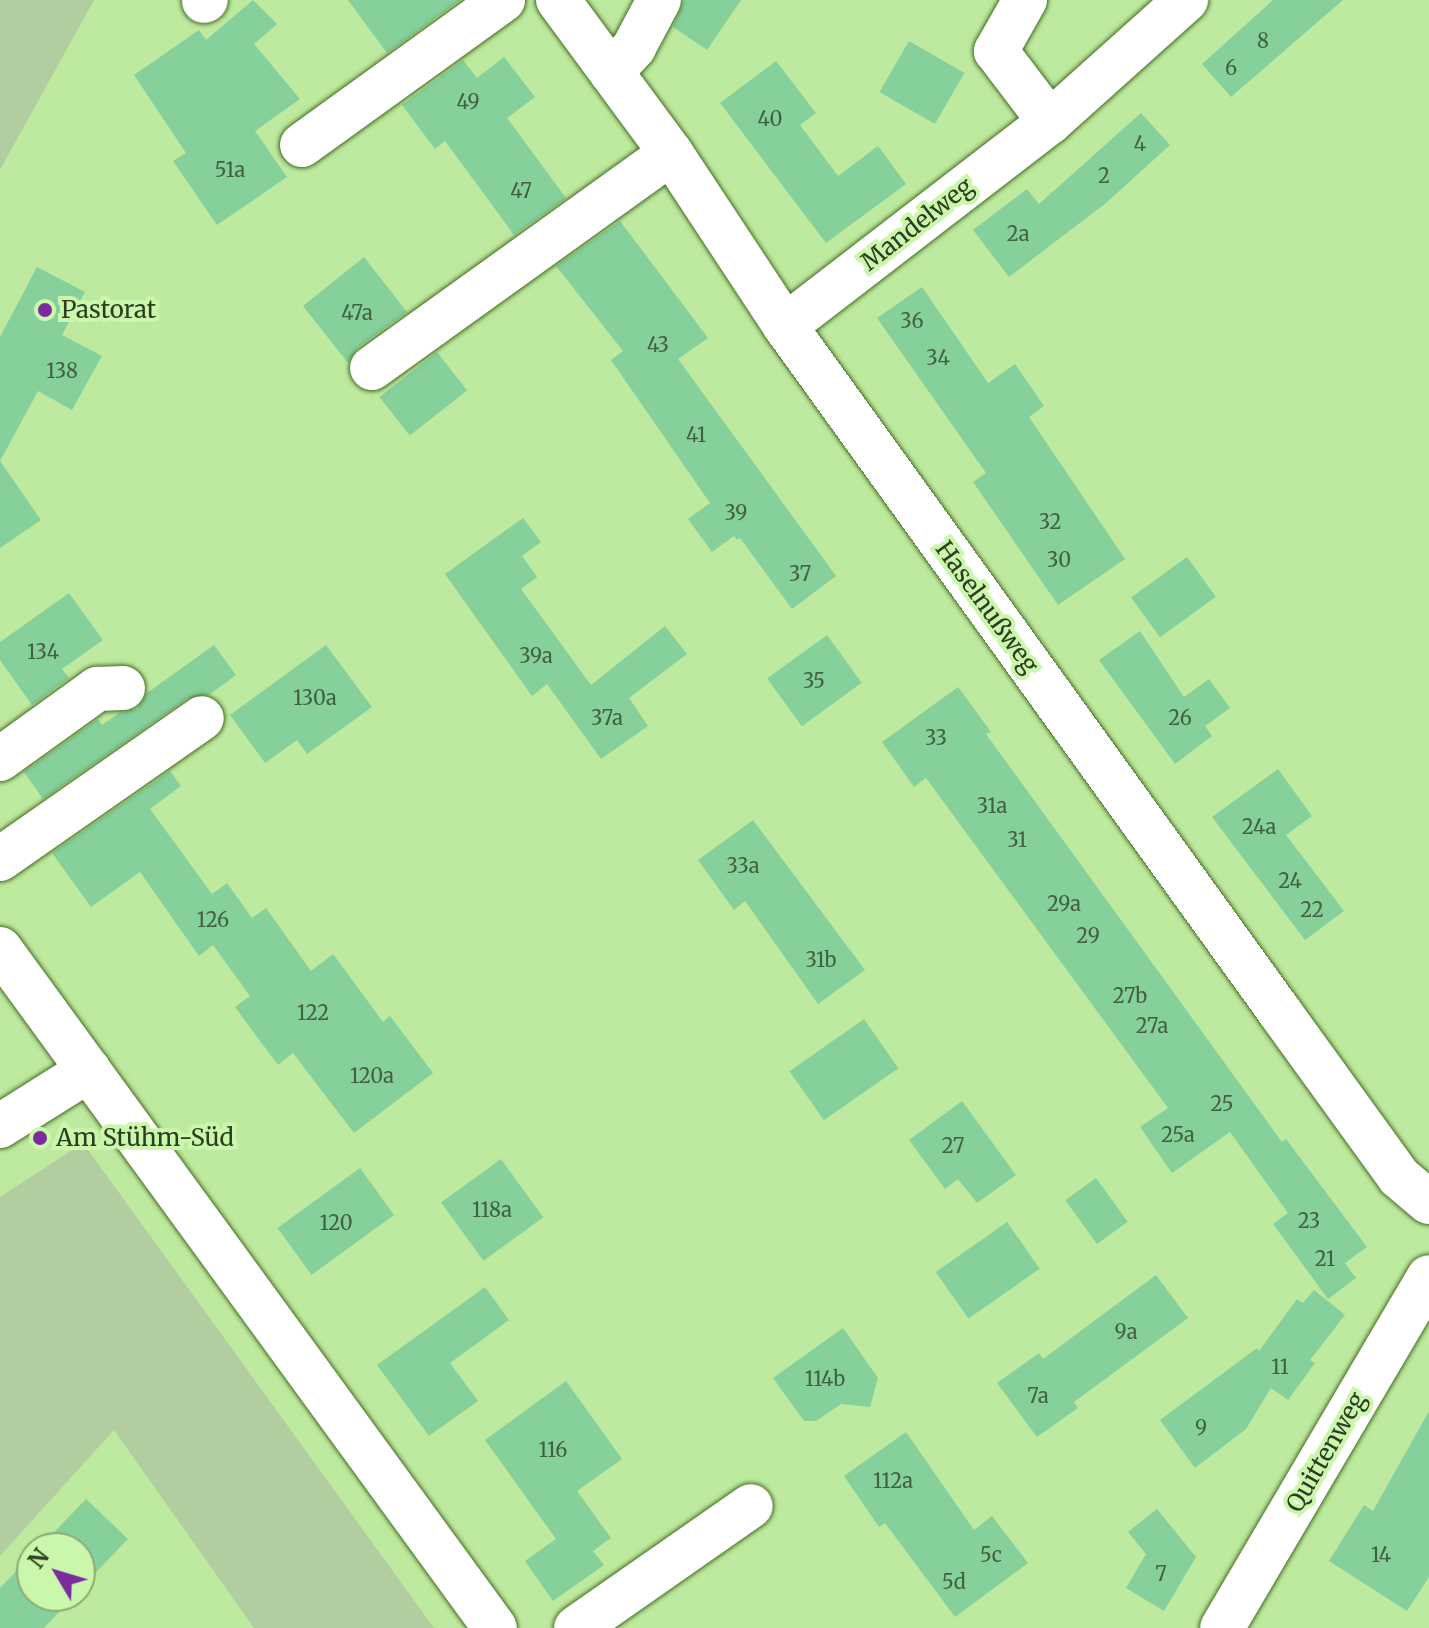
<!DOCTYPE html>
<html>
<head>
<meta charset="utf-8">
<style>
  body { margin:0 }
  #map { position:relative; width:1429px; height:1628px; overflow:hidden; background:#bdea9e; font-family:Merriweather,serif }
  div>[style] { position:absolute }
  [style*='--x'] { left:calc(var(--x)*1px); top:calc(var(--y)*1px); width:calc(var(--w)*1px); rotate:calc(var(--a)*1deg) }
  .green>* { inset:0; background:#b2cd9f }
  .building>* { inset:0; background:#86d09c; transform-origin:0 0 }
  .roads { filter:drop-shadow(0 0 2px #456b23) drop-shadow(0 0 2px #456b23) }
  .minor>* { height:44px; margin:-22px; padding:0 22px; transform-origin:22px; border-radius:22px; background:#fff }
  .dots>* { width:22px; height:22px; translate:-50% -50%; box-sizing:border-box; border:4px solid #caf7ab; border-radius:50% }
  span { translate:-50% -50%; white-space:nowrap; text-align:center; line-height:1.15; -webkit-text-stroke:8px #caf7ab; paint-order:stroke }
  .number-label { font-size:20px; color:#42623e }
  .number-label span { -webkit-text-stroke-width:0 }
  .street-label { font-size:24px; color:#2c3e1f }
  .poi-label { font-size:24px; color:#2c3e1f }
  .left { translate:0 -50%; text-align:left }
  .north { position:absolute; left:16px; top:1532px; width:80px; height:80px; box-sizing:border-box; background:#caf7ab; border:2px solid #8bad73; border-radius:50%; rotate:308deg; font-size:22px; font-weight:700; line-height:32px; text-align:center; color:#2c3e1f }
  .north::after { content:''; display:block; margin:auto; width:28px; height:36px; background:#7a2c9e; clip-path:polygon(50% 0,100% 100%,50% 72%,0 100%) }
</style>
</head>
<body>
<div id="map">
  <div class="green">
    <i style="clip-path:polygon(0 0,94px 0,0 170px)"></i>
    <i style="clip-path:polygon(83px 1143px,434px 1628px,254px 1628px,114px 1430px,0 1556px,0 1197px)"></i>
  </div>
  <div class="building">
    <i style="clip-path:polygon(253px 0,277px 24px,254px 44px,300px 99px,255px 131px,287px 177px,217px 225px,173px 161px,186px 153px,134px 75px,199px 30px,206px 40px)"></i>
    <i style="clip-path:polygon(348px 0,460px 0,387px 53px)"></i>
    <i style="clip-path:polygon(684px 0,741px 0,707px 50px,673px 27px)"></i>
    <i style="clip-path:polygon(1273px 0,1343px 0,1231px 97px,1202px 64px)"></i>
    <i style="left:909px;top:41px;width:64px;height:59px;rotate:30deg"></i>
    <i style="clip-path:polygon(504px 57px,535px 97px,507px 118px,566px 198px,514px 235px,445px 141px,435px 149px,402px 105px,463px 60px,477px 78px)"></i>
    <i style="clip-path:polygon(776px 61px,816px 113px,800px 125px,838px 176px,878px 146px,906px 184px,826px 243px,720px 103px)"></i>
    <i style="clip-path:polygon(1141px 113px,1170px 145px,1106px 203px,1009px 277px,973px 230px,1027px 189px,1039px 204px)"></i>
    <i style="clip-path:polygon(620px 221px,708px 338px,678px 359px,836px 576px,792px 609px,740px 538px,737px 540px,734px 536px,712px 552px,688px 519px,710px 503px,611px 360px,623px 351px,556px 266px)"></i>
    <i style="clip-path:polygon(364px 257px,407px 312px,357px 348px,348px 363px,303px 306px)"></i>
    <i style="clip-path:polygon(37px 267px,85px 292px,62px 335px,102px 356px,72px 410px,38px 391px,0 461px,0 337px)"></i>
    <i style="clip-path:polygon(922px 287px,988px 383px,1015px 364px,1044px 406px,1029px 417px,1125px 559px,1058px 605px,973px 482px,986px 473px,877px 318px)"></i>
    <i style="left:437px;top:352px;width:49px;height:73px;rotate:52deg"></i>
    <i style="clip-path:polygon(0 461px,41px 520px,0 548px)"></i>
    <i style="clip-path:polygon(523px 518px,541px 542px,522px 556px,537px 577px,521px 589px,591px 685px,665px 626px,687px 654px,629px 698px,648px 726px,601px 759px,547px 684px,532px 696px,445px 574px)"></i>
    <i style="left:1187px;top:557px;width:49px;height:69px;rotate:54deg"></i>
    <i style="clip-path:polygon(69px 593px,103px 640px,62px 669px,69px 678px,32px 705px,0 660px,0 642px)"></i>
    <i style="clip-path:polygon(1140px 631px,1184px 697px,1209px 679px,1230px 708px,1205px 726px,1212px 736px,1175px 764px,1099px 660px)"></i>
    <i style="left:827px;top:635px;width:59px;height:74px;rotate:54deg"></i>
    <i style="clip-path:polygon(214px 645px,236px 675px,209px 695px,188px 698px,43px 799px,24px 772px,98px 719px,102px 725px,119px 713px,137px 709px,147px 693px)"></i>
    <i style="clip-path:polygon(326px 645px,372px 707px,307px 754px,297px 740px,265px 763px,230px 715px)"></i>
    <i style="clip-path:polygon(958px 687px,991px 732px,986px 734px,1282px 1142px,1286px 1139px,1367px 1247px,1345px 1263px,1356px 1278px,1328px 1299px,1273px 1224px,1288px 1213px,1230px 1132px,1172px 1173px,1140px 1127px,1168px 1108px,926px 778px,914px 787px,882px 742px)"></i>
    <i style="clip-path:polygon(1278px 769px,1312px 816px,1286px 835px,1344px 911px,1305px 940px,1212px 817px)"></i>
    <i style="clip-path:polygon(170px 771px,181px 786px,150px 809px,212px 894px,227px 883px,252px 918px,266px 908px,311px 971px,333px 954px,383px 1022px,390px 1016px,433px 1073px,354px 1133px,293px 1053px,278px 1065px,235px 1007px,250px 996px,213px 945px,199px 956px,140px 872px,91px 907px,52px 853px)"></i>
    <i style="clip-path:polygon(753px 820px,865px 970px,818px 1004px,745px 901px,734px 910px,698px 860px)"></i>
    <i style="left:864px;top:1019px;width:60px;height:91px;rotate:55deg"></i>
    <i style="clip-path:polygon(962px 1101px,1016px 1175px,977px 1203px,958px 1179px,945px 1189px,909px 1140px)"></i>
    <i style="left:501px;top:1159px;width:72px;height:74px;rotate:54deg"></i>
    <i style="left:360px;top:1168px;width:58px;height:102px;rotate:54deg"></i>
    <i style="left:1096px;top:1178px;width:54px;height:38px;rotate:54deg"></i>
    <i style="left:1007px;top:1222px;width:57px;height:87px;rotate:55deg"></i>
    <i style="clip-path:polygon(1156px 1275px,1188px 1318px,1074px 1402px,1078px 1408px,1037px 1437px,997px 1383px,1039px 1353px,1043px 1359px)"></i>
    <i style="clip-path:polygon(485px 1287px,509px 1320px,450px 1363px,478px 1401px,429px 1436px,377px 1365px)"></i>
    <i style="clip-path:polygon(1314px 1290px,1345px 1315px,1310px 1360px,1315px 1363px,1288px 1400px,1271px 1388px,1246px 1429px,1195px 1468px,1160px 1420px,1257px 1348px,1259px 1351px,1297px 1299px,1303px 1303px)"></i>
    <i style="clip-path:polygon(843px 1328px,878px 1378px,870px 1407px,841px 1404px,816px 1421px,804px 1421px,773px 1378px)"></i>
    <i style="clip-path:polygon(566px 1381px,622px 1459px,577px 1491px,611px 1538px,593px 1551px,604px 1565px,553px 1601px,525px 1561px,556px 1539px,485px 1440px)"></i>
    <i style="clip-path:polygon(1429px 1411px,1429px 1577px,1407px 1611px,1329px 1561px,1364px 1505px,1373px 1511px)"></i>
    <i style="clip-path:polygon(906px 1432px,974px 1530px,992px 1516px,1028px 1563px,955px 1617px,885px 1523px,879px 1527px,844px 1476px)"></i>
    <i style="clip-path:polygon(86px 1499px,128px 1539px,80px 1589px,80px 1548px,39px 1548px)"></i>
    <i style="clip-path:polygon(1157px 1509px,1196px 1557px,1164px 1611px,1126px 1588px,1146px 1554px,1128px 1532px)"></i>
    <i style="clip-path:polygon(32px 1555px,32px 1596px,74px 1596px,44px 1628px,0 1628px,0 1588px)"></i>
  </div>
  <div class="roads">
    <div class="minor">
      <i style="--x:558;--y:0;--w:190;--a:53.6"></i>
      <i style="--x:671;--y:153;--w:207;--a:56.6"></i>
      <i style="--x:785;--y:326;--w:845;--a:54.2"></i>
      <i style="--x:1279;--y:1011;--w:205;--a:54.1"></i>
      <i style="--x:1399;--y:1177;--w:39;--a:40"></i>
      <i style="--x:1025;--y:0;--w:59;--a:119.6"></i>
      <i style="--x:996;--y:51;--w:89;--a:52.7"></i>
      <i style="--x:204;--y:1;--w:2;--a:-27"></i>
      <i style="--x:611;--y:72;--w:34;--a:-47"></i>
      <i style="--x:634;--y:47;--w:53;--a:-62"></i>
      <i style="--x:302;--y:145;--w:248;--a:-35.8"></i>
      <i style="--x:785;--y:326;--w:334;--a:-37.6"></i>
      <i style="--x:1050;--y:122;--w:183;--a:-41.9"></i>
      <i style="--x:372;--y:368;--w:368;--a:-35.7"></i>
      <i style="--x:0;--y:759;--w:120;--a:-35.8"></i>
      <i style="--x:97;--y:689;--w:26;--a:-2"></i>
      <i style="--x:0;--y:859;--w:246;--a:-34.9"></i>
      <i style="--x:0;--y:949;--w:840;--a:53.91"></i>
      <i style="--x:0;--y:1126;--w:105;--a:-32.2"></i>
      <i style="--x:576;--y:1628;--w:213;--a:-34.9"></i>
      <i style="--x:1222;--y:1628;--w:407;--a:-59.5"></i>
    </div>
  </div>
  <div class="dots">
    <i style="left:45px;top:310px;background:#7a2c9e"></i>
    <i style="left:40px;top:1138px;background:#7a2c9e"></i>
  </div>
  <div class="number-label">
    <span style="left:1263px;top:40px">8</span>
    <span style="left:1231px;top:67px">6</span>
    <span style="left:468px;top:101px">49</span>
    <span style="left:770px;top:118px">40</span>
    <span style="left:1140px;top:143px">4</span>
    <span style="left:230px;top:169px">51a</span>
    <span style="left:1104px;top:175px">2</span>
    <span style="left:521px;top:190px">47</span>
    <span style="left:1018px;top:233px">2a</span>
    <span style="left:357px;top:312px">47a</span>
    <span style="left:912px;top:320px">36</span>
    <span style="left:658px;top:344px">43</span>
    <span style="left:938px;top:357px">34</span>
    <span style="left:62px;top:370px">138</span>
    <span style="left:696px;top:434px">41</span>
    <span style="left:736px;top:512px">39</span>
    <span style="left:1050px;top:521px">32</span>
    <span style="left:1059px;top:559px">30</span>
    <span style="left:800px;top:573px">37</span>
    <span style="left:43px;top:651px">134</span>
    <span style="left:536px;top:655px">39a</span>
    <span style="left:814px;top:680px">35</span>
    <span style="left:315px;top:697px">130a</span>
    <span style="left:607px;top:717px">37a</span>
    <span style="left:1180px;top:717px">26</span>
    <span style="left:936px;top:737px">33</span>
    <span style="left:992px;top:805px">31a</span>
    <span style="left:1259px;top:826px">24a</span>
    <span style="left:1017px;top:839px">31</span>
    <span style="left:743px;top:865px">33a</span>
    <span style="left:1290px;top:880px">24</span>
    <span style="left:1064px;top:903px">29a</span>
    <span style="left:1312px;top:909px">22</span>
    <span style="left:213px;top:919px">126</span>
    <span style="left:1088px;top:935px">29</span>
    <span style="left:821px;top:959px">31b</span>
    <span style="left:1130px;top:995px">27b</span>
    <span style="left:313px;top:1012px">122</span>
    <span style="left:1152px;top:1025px">27a</span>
    <span style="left:372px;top:1075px">120a</span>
    <span style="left:1222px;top:1103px">25</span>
    <span style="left:1178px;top:1134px">25a</span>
    <span style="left:953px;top:1145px">27</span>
    <span style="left:492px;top:1209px">118a</span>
    <span style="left:1309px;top:1220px">23</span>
    <span style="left:336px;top:1222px">120</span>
    <span style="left:1325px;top:1258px">21</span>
    <span style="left:1126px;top:1331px">9a</span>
    <span style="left:1280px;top:1366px">11</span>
    <span style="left:825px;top:1378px">114b</span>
    <span style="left:1038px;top:1395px">7a</span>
    <span style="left:1201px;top:1427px">9</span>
    <span style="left:553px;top:1449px">116</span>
    <span style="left:893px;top:1480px">112a</span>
    <span style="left:991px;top:1554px">5c</span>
    <span style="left:1381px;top:1554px">14</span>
    <span style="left:1161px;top:1573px">7</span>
    <span style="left:954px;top:1581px">5d</span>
  </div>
  <div class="street-label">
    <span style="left:917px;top:224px;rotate:-38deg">Mandelweg</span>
    <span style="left:987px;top:607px;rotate:54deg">Haselnußweg</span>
    <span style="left:1326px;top:1452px;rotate:-60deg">Quittenweg</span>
  </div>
  <div class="poi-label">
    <span class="left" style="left:61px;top:310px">Pastorat</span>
    <span class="left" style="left:56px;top:1138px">Am Stühm-Süd</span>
  </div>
  <div class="north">N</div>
</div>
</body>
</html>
